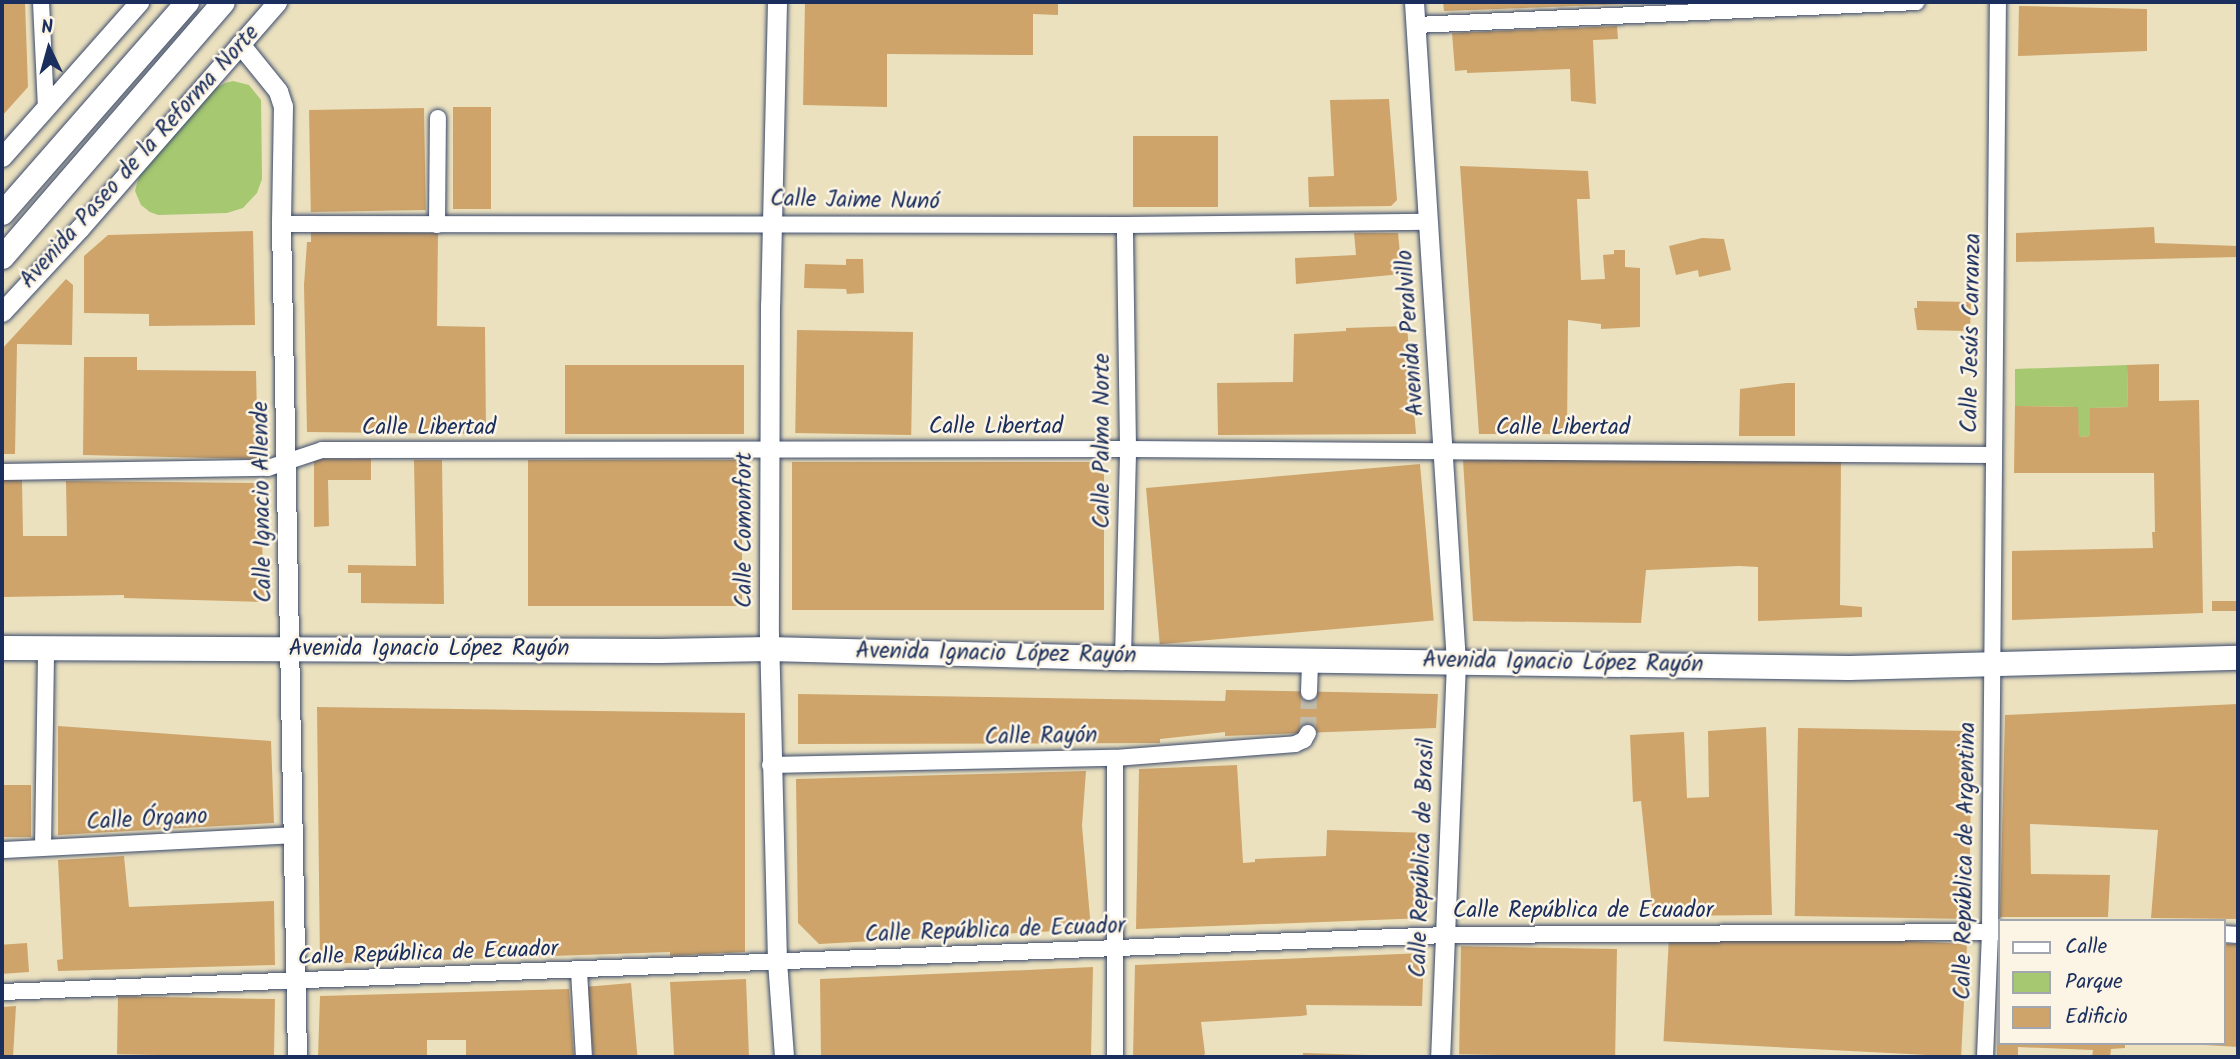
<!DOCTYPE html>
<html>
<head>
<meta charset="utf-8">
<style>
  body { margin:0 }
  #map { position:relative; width:2240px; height:1059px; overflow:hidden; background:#ebe1bf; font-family:Kalam,sans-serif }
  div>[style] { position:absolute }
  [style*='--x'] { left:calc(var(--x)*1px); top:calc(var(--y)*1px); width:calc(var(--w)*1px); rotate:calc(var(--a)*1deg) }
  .green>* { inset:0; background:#a5c871 }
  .building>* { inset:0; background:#cea46a; transform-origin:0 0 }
  .minor-tunnel>* { height:16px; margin-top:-8px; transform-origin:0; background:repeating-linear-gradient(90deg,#c1bdac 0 16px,transparent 0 24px) }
  .roads { filter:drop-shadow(0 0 2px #3a4a6d) drop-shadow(0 0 2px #3a4a6d) }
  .minor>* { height:16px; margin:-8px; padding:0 8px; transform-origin:8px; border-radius:8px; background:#fff }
  .tertiary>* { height:19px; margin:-9.5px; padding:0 9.5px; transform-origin:9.5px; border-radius:9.5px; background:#fff }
  .secondary>* { height:23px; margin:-11.5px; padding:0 11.5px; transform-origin:11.5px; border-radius:11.5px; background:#fff }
  .primary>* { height:24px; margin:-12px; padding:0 12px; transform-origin:12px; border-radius:12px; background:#fff }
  span { translate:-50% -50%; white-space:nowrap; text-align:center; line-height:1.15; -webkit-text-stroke:5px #fcf5e5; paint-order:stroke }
  .street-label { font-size:23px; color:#1b2f5e }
  .frame { position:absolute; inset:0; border:4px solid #1b2f5e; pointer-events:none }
  .legend { position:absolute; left:1998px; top:919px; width:228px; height:126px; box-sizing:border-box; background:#fcf5e5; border:2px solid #a2a6af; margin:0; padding:9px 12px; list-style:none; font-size:21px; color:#1b2f5e }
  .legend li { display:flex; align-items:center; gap:14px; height:35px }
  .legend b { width:35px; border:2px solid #a2a6af }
  .north { position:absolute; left:14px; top:14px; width:70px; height:70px; -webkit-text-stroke:5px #fcf5e5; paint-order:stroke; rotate:355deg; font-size:19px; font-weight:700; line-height:28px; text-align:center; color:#1b2f5e }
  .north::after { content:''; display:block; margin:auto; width:24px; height:32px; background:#1b2f5e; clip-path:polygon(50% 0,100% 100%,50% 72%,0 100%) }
</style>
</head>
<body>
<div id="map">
  <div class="green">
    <i style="clip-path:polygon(233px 81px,249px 85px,261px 100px,262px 179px,257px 193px,243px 208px,227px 213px,158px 215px,150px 212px,141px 205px,135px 191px,140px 172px,213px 90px,225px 83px)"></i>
    <i style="clip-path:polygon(2127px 365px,2128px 407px,2090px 408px,2090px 436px,2079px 437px,2077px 407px,2015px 406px,2015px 369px)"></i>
  </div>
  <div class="building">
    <i style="clip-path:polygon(2px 2px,25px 2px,28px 87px,2px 116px)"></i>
    <i style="clip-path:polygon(805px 2px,1058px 2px,1058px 15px,1033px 14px,1033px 55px,887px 54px,887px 107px,803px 105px)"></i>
    <i style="clip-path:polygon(1443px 2px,1629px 2px,1629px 4px,1444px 11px)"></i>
    <i style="clip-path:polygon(2019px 6px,2147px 9px,2147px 51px,2018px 56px)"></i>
    <i style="clip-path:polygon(1617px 26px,1618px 39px,1593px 40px,1596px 104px,1571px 101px,1570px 69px,1467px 73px,1467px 70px,1455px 71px,1452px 33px)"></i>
    <i style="clip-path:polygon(1389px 99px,1397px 200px,1391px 206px,1309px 207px,1308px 177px,1334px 176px,1330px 100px)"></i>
    <i style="left:453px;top:107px;width:38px;height:102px"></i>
    <i style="left:424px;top:108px;width:102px;height:115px;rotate:89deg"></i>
    <i style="left:1133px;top:136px;width:85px;height:71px"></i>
    <i style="clip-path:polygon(1460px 166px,1588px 171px,1590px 199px,1577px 199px,1581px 280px,1605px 279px,1603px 255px,1614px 254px,1614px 250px,1625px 250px,1625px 267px,1640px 268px,1640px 327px,1601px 329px,1601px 324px,1568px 320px,1567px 434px,1479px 434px)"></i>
    <i style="clip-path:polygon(2154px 227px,2155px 243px,2238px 246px,2238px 257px,2016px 262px,2016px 233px)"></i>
    <i style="clip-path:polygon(253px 231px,255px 325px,149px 326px,149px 314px,84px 313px,84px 256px,108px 235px)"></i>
    <i style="clip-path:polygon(311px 231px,438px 233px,437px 326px,485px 327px,486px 434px,307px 432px,304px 285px,307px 242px,311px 242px)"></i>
    <i style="clip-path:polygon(1354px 233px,1398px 233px,1402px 274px,1296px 284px,1295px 258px,1356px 255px)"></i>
    <i style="clip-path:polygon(1702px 238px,1724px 239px,1731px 270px,1699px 277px,1698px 270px,1676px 275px,1669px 246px)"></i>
    <i style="clip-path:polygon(846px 259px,863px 259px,864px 293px,847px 294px,846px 289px,804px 288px,805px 264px,846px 265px)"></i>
    <i style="clip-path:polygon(66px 279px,73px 285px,72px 345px,17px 344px,15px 454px,2px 454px,2px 349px)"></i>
    <i style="clip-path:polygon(1917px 301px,1971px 302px,1970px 331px,1917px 330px,1914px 308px,1917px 308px)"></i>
    <i style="clip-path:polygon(1407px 326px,1416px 434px,1218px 435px,1217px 383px,1293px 382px,1294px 334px,1346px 331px,1346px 328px)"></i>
    <i style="left:913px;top:332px;width:103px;height:116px;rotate:91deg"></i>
    <i style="clip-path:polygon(84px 357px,137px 357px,137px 370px,256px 371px,258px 459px,83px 455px)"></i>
    <i style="clip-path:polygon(2159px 364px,2159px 401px,2199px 400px,2203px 613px,2012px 620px,2012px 551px,2153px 548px,2152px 532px,2155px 532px,2154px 473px,2014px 473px,2015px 406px,2078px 407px,2079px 437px,2090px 436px,2090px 408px,2128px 407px,2127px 365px)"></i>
    <i style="left:565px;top:365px;width:179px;height:69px"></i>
    <i style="clip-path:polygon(1786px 383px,1795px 383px,1795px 436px,1739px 436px,1740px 389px)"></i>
    <i style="clip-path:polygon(1630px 455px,1841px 461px,1840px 605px,1862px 607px,1862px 617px,1758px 621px,1758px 567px,1739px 566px,1646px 570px,1641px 623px,1473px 621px,1463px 460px)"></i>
    <i style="clip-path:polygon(314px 459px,371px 459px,371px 480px,328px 480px,329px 526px,314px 527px)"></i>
    <i style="clip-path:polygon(414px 460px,442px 460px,444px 604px,361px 603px,361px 573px,348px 573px,348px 565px,416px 566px)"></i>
    <i style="left:528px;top:460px;width:214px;height:146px"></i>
    <i style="left:792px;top:462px;width:312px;height:148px"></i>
    <i style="left:1420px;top:464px;width:157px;height:275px;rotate:85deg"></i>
    <i style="clip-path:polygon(2px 480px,22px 480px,23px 536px,67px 536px,66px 481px,259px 483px,265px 602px,124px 598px,124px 595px,2px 597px)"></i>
    <i style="left:2238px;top:601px;width:10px;height:26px;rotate:90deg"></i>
    <i style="clip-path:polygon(1226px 690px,1438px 694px,1436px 728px,1225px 736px,1225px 732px,1160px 739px,1160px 743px,798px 744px,798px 694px,1225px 701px)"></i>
    <i style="clip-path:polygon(2238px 704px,2238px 919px,2151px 918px,2158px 830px,2030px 824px,2031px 874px,2110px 875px,2108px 917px,2000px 917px,2005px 715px)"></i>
    <i style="clip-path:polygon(317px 707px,745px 713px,745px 952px,670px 956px,670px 952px,320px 964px)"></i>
    <i style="clip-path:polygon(58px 726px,271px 741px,274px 823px,58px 835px)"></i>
    <i style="clip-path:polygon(1766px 727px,1772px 915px,1653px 916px,1641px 801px,1633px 802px,1630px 735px,1684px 732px,1687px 798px,1709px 797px,1708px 731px)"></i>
    <i style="left:1972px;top:731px;width:188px;height:174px;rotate:91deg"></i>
    <i style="clip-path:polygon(1237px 765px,1243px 863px,1255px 862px,1255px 859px,1326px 856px,1327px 830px,1430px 833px,1426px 918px,1136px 929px,1139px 769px)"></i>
    <i style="clip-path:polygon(1086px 771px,1082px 826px,1091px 929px,819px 944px,798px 923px,796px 779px)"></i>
    <i style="left:2px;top:785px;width:29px;height:52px"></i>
    <i style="clip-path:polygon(124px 856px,129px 907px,274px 901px,275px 965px,58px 971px,57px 960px,63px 959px,58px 860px)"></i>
    <i style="left:27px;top:943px;width:29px;height:25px;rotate:86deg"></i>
    <i style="left:1967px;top:944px;width:113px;height:298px;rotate:93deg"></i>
    <i style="clip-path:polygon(2224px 944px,2238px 944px,2238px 1047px,2205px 1045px,2224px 1043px)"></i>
    <i style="left:1617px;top:949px;width:108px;height:156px;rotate:91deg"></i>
    <i style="clip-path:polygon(1424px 953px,1422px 1006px,1306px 1005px,1307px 1015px,1301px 1016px,1201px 1022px,1205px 1054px,1200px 1057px,1133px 1057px,1135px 965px)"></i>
    <i style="clip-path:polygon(1093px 967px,1091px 1057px,821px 1057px,820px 979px)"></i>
    <i style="clip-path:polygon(746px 979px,749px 1057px,667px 1057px,674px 1055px,670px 982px)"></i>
    <i style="left:631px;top:983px;width:74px;height:44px;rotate:85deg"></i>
    <i style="clip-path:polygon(569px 989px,574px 1057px,466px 1057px,466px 1040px,427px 1040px,427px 1057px,318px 1057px,320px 996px)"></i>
    <i style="left:275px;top:999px;width:58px;height:157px;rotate:91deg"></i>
    <i style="clip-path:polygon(1998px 1000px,2000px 1043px,2125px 1043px,2125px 1048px,2111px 1049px,2110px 1057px,2092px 1057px,2093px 1050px,2018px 1047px,2018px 1057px,1997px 1057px)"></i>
    <i style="clip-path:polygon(16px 1006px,13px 1057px,2px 1057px,2px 1007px)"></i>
    <i style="clip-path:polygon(1303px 1053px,1370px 1055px,1370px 1057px,1303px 1057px)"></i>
  </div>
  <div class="minor-tunnel">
    <i style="--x:1308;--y:733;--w:41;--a:-88.6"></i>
  </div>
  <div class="roads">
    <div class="minor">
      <i style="--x:41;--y:2;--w:105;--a:87.3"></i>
      <i style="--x:1416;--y:25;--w:501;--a:-2.63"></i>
      <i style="--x:281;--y:224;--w:844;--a:0.07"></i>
      <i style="--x:1125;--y:225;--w:303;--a:-0.6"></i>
      <i style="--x:437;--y:225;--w:107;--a:-89.5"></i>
      <i style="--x:2;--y:472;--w:266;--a:-0.9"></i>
      <i style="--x:268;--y:468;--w:57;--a:-18.4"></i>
      <i style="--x:322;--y:450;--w:806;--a:-0.07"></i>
      <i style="--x:1128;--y:449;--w:865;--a:0.4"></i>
      <i style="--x:1123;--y:658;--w:209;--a:-88.6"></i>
      <i style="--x:1128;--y:449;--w:224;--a:-90.8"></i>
      <i style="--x:1309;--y:692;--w:31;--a:-88"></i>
      <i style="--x:770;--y:765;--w:345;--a:-1.2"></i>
      <i style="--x:1115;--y:758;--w:181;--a:-4.4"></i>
      <i style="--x:1295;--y:744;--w:10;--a:-24"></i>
      <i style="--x:1304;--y:740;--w:8;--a:-60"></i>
      <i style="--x:43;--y:847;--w:199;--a:-89.1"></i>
      <i style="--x:2;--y:850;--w:292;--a:-2.9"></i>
      <i style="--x:2224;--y:934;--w:14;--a:4"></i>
      <i style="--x:579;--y:971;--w:86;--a:86.7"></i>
      <i style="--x:2;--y:992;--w:1444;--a:-2.26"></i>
      <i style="--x:1445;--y:935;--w:555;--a:-0.31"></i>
      <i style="--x:1115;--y:1057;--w:299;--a:-90"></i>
      <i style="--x:1985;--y:1057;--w:125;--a:-87.7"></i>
      <i style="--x:1990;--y:932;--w:930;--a:-89.51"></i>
    </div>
    <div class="tertiary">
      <i style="--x:777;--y:2;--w:303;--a:91.3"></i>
      <i style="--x:770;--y:305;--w:329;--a:90.2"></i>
      <i style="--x:769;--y:634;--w:327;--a:88.6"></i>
      <i style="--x:777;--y:961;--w:96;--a:85.8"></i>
      <i style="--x:1414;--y:2;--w:661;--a:86.36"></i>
      <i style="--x:1456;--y:662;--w:395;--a:92.3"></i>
      <i style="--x:240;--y:44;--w:60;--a:51"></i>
      <i style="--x:278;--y:91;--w:16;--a:72"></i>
      <i style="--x:283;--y:106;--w:118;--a:91"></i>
      <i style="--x:281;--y:224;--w:833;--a:88.9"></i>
      <i style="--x:2;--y:157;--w:207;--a:-48.5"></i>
      <i style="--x:2;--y:312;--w:115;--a:-47.1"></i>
      <i style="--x:80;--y:228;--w:300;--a:-48.9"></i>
    </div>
    <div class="secondary">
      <i style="--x:2;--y:213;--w:281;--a:-48.8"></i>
      <i style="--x:2;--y:257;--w:337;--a:-49.1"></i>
    </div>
    <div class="primary">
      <i style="--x:2;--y:648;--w:658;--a:0.26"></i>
      <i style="--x:660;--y:651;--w:109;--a:-1.1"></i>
      <i style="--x:769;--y:649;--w:354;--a:1.5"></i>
      <i style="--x:1123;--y:658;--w:726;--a:0.79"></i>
      <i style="--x:1849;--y:668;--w:389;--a:-1.5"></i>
    </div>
  </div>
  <div class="street-label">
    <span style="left:140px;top:157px;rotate:-48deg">Avenida Paseo de la Reforma Norte</span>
    <span style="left:855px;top:201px;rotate:1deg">Calle Jaime Nunó</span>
    <span style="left:1411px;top:333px;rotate:-94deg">Avenida Peralvillo</span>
    <span style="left:1972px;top:333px;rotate:-89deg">Calle Jesús Carranza</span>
    <span style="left:996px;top:427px">Calle Libertad</span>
    <span style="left:429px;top:428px">Calle Libertad</span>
    <span style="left:1563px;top:428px">Calle Libertad</span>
    <span style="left:1103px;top:441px;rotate:-90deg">Calle Palma Norte</span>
    <span style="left:263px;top:502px;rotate:-91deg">Calle Ignacio Allende</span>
    <span style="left:745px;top:530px;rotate:-90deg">Calle Comonfort</span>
    <span style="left:429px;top:649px">Avenida Ignacio López Rayón</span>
    <span style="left:996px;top:654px;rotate:1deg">Avenida Ignacio López Rayón</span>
    <span style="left:1563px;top:663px;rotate:1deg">Avenida Ignacio López Rayón</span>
    <span style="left:1041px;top:737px;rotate:-1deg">Calle Rayón</span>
    <span style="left:147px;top:820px;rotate:-3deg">Calle Órgano</span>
    <span style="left:1423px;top:858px;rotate:-88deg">Calle República de Brasil</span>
    <span style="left:1966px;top:861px;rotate:-89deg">Calle República de Argentina</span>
    <span style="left:1583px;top:911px">Calle República de Ecuador</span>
    <span style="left:995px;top:931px;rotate:-2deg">Calle República de Ecuador</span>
    <span style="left:428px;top:954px;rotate:-2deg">Calle República de Ecuador</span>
  </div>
  <div class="frame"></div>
  <ul class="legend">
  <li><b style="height:9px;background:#fff"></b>Calle</li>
  <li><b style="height:19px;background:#a5c871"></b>Parque</li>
  <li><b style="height:19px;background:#cea46a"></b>Edificio</li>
  </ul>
  <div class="north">N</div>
</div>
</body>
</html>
